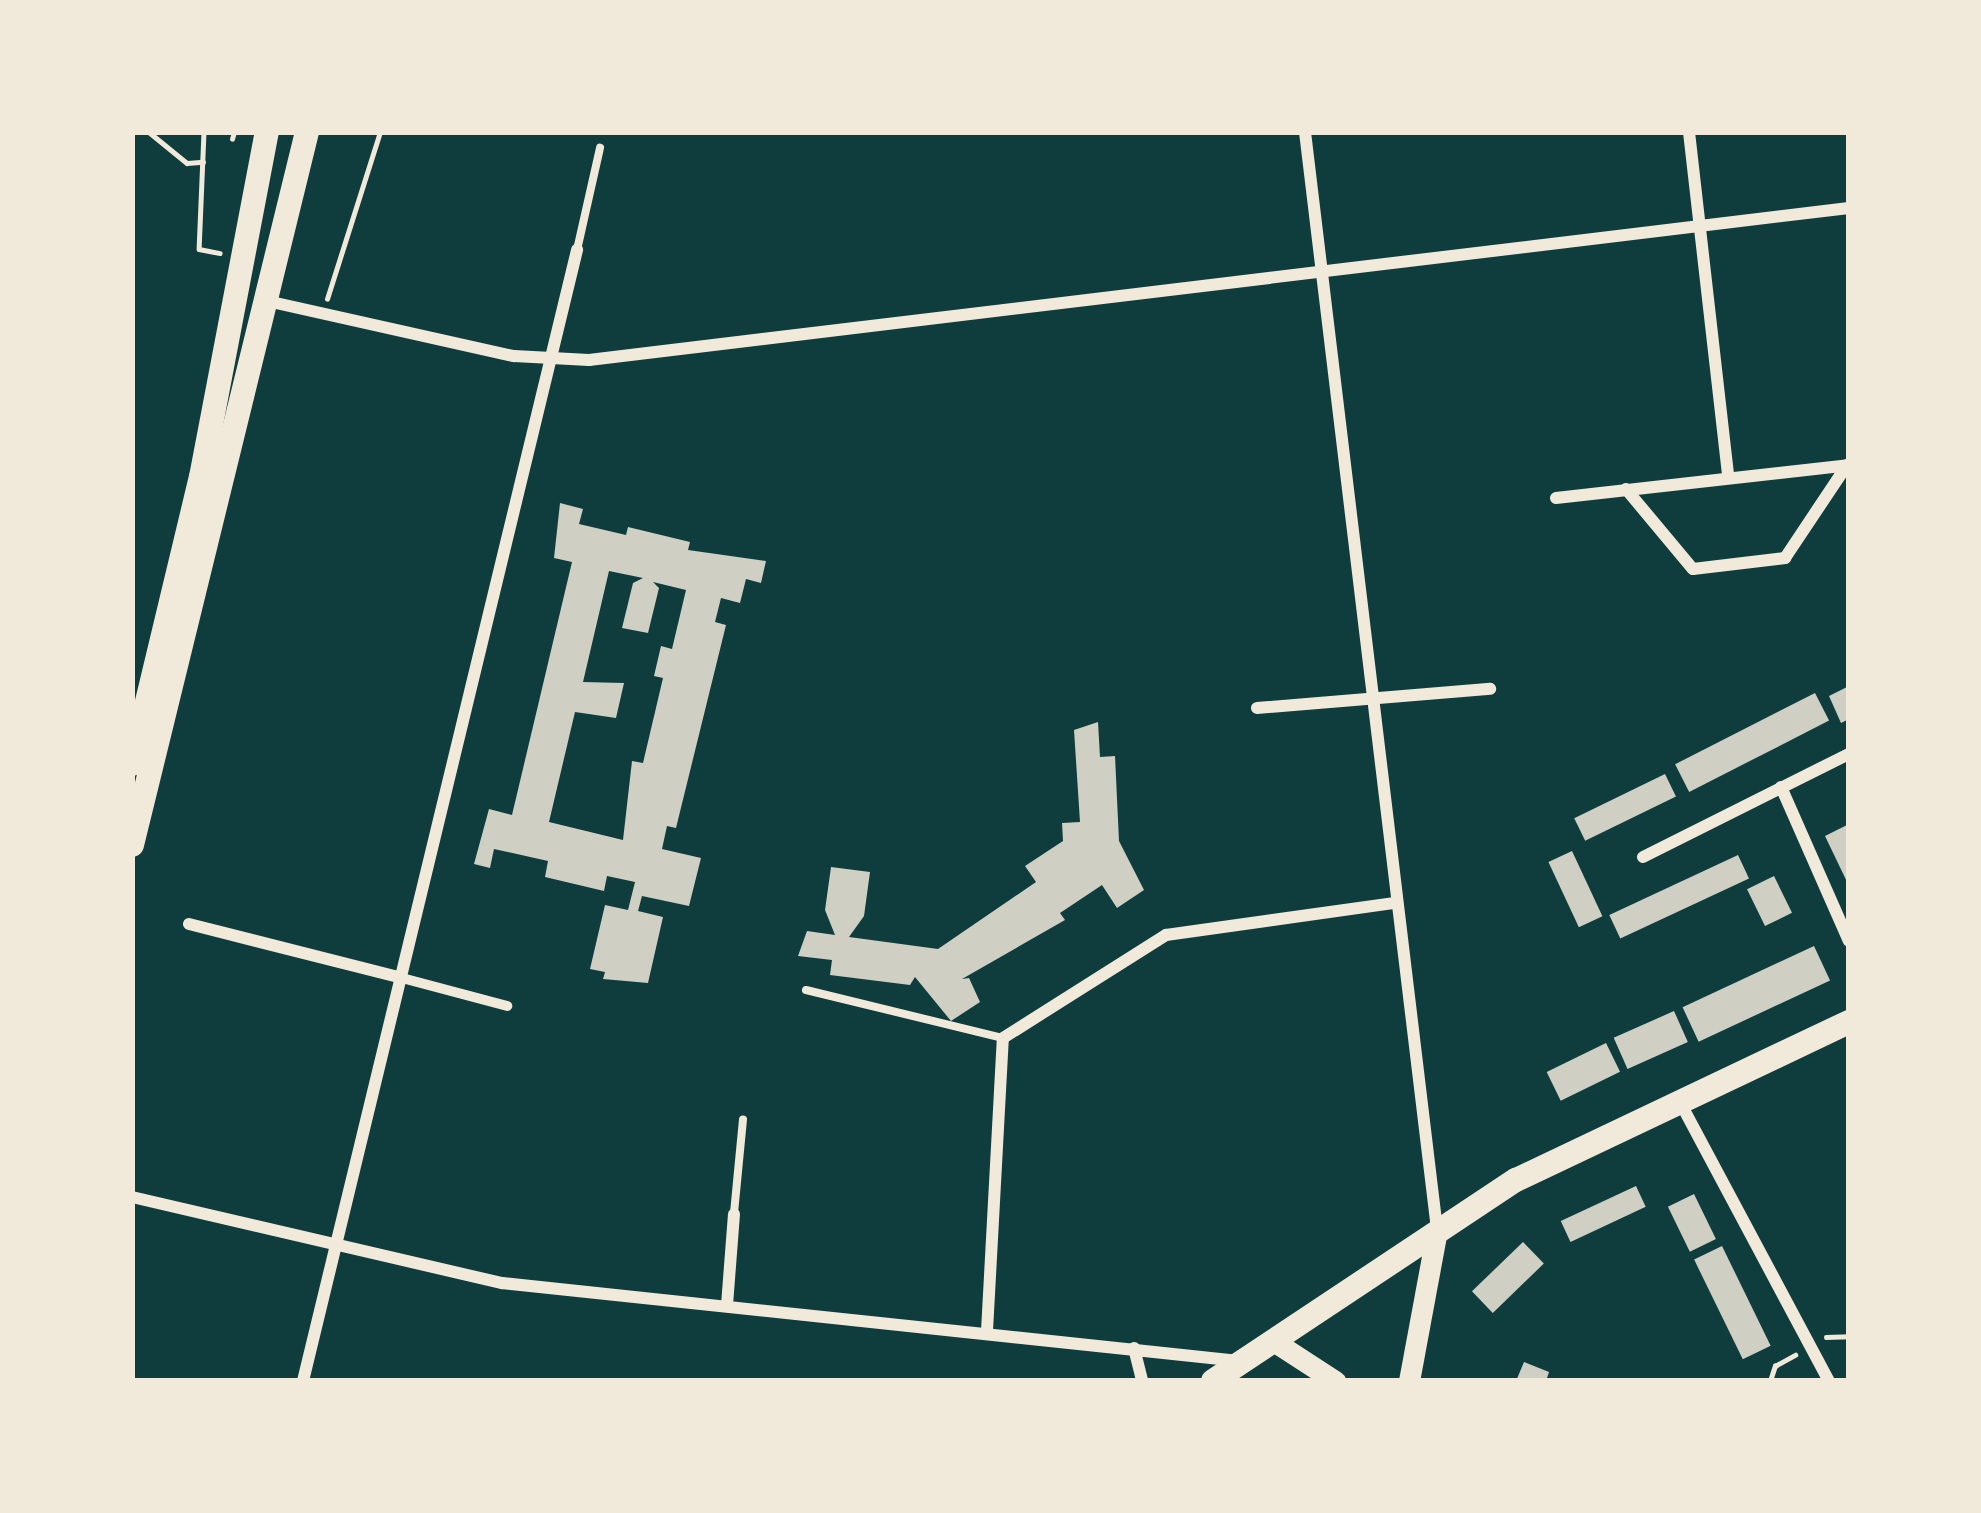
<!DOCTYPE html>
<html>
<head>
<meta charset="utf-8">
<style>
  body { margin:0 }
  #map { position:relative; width:1981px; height:1513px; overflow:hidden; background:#0f3d3e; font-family:"IBM Plex Sans",sans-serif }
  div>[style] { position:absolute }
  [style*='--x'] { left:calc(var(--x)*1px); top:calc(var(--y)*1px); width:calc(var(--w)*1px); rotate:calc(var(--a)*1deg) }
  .building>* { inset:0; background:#cfcfc3; transform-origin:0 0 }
  .path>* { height:4.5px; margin:-2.25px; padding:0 2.25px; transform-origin:2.25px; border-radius:2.25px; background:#f1e9da }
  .service>* { height:8px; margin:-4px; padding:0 4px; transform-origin:4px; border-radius:4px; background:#f1e9da }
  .pedestrian>* { height:10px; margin:-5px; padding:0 5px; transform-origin:5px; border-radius:5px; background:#f1e9da }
  .minor>* { height:12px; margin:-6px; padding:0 6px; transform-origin:6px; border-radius:6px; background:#f1e9da }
  .secondary>* { height:21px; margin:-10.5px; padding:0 10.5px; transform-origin:10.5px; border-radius:10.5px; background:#f1e9da }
  .primary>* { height:24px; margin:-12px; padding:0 12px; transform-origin:12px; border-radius:12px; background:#f1e9da }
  span { translate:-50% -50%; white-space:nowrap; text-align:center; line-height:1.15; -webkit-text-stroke:12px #f1e9da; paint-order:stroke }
  .frame { position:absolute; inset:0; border:135px solid #f1e9da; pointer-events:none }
</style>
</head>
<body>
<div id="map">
  <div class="building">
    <i style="clip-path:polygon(evenodd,560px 503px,583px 509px,579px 524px,626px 535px,628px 527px,690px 542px,688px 550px,766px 561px,761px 583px,746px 579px,740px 603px,721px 598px,715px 622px,726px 625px,676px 828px,667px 826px,662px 849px,701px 858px,689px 906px,642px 896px,638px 911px,663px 917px,648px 983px,603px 979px,605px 972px,590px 969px,605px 905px,628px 910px,635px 882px,607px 876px,604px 891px,545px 877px,548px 861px,494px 849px,490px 868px,474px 864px,489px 809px,512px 815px,572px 562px,554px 558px,560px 503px,609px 571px,643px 578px,633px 583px,622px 628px,648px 633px,659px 588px,653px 582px,686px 590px,672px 649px,661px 646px,654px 676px,663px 678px,643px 763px,632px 761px,623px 840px,549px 822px,575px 712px,616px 718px,624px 683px,583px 682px,609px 571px)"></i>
    <i style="clip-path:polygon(1849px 686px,1849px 719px,1841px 723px,1829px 696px)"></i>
    <i style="left:1815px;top:693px;width:31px;height:157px;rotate:63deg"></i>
    <i style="clip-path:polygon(1098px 722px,1100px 757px,1115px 756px,1119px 841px,1144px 890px,1117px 908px,1102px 885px,1060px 913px,1065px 920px,962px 979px,969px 978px,980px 1002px,951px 1021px,915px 977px,910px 985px,830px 975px,832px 960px,798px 956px,807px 931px,835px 935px,825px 910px,831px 867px,870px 872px,864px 916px,849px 937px,938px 949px,1036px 882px,1025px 866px,1063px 841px,1062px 823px,1080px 822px,1074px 730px)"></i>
    <i style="left:1665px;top:774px;width:25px;height:101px;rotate:64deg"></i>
    <i style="clip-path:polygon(1849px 824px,1849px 886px,1825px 836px)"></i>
    <i style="left:1572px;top:851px;width:72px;height:26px;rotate:65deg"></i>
    <i style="left:1738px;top:855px;width:26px;height:142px;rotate:65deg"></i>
    <i style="left:1774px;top:876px;width:41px;height:30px;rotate:64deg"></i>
    <i style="left:1814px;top:946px;width:38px;height:145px;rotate:65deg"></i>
    <i style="left:1674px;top:1011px;width:34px;height:66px;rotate:66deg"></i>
    <i style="left:1606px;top:1043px;width:32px;height:66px;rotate:64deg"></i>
    <i style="left:1636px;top:1186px;width:23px;height:83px;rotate:65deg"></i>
    <i style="left:1694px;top:1194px;width:50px;height:29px;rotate:64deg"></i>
    <i style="left:1523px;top:1242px;width:30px;height:71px;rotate:46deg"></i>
    <i style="left:1722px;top:1246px;width:111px;height:31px;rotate:64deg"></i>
    <i style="clip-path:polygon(1524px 1362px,1549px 1372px,1546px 1381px,1516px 1381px)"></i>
  </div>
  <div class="path">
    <i style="--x:149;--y:132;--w:49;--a:39.2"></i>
    <i style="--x:187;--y:163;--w:16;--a:-4"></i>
    <i style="--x:204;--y:132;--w:117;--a:92.4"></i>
    <i style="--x:199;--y:249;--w:21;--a:11"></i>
    <i style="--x:232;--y:139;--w:7;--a:-74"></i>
    <i style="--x:327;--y:299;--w:175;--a:-72.4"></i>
    <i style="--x:1826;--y:1337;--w:23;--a:-2"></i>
    <i style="--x:1770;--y:1381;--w:16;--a:-72"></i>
    <i style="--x:1775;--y:1366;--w:23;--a:-29"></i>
  </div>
  <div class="service">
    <i style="--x:577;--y:250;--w:105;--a:-77.3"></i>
    <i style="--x:806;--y:990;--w:203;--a:13.7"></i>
    <i style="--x:734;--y:1213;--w:94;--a:-84.5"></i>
  </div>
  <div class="pedestrian">
    <i style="--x:402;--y:978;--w:109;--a:14.9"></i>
  </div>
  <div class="minor">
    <i style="--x:1305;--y:132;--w:1106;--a:83.14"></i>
    <i style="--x:1689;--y:132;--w:345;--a:83.5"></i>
    <i style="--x:267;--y:301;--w:253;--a:12.6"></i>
    <i style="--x:514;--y:356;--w:75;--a:3.1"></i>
    <i style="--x:589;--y:360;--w:1269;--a:-6.88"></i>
    <i style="--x:1626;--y:489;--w:104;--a:50.1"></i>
    <i style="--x:1693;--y:569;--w:93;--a:-6.8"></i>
    <i style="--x:1785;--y:558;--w:112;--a:-56.3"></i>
    <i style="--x:1556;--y:498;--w:294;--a:-6.4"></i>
    <i style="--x:1257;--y:708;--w:234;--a:-4.7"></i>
    <i style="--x:1781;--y:787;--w:168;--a:66.2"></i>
    <i style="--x:1643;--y:857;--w:230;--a:-26.6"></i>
    <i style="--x:189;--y:924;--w:220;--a:14.2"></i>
    <i style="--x:1681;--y:1104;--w:314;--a:61.9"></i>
    <i style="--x:132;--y:1197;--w:380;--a:13.1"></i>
    <i style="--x:502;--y:1283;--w:741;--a:6.04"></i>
    <i style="--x:727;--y:1305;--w:91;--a:-85.6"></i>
    <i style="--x:987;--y:1331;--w:293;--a:-86.9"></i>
    <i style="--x:1003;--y:1038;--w:193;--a:-32.3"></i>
    <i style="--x:1166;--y:935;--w:231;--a:-8"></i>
    <i style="--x:1134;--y:1348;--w:34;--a:76"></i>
    <i style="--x:303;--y:1381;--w:1164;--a:-76.38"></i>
  </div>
  <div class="secondary">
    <i style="--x:1275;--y:1342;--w:72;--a:33"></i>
    <i style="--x:1409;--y:1381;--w:154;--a:-79.5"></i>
  </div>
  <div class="primary">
    <i style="--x:132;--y:764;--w:295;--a:-76.5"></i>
    <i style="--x:201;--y:477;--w:351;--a:-79.2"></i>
    <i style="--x:132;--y:845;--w:734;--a:-76.21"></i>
    <i style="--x:1213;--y:1381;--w:364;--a:-33.6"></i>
    <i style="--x:1516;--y:1180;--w:369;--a:-25.4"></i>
  </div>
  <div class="frame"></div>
</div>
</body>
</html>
